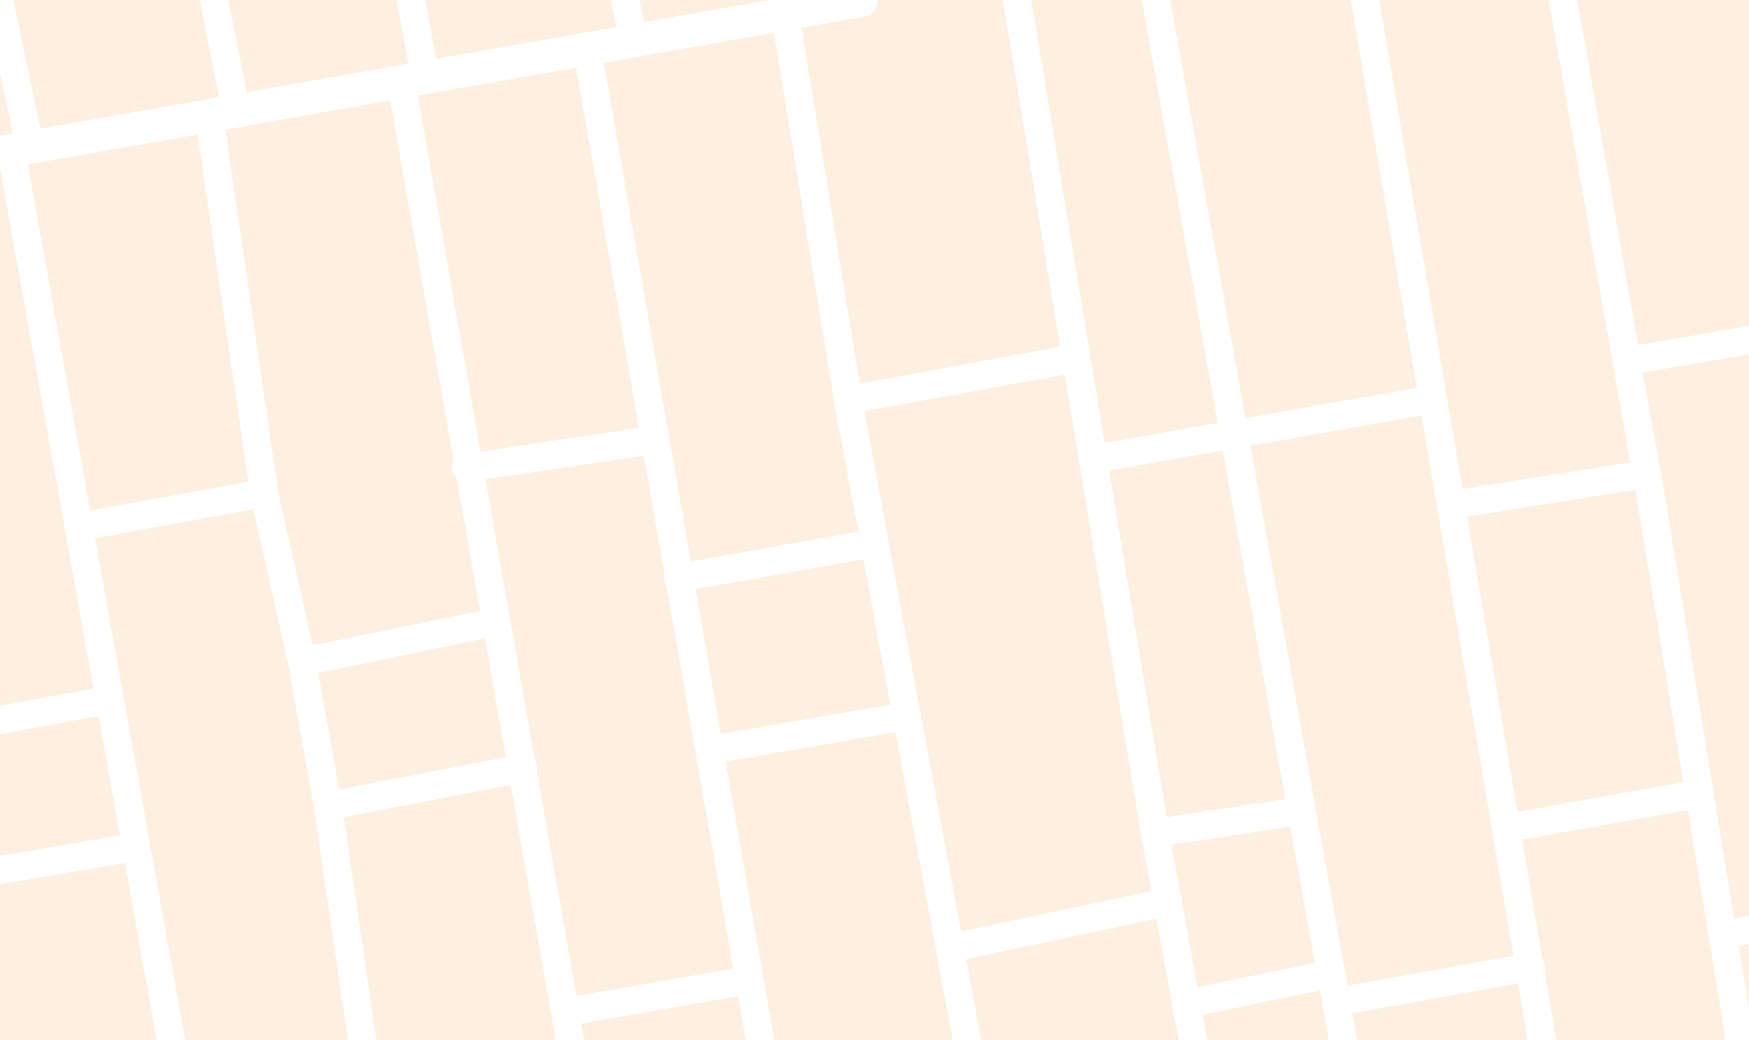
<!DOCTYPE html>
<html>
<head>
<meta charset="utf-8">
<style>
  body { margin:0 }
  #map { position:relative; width:1749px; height:1040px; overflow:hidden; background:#fdf0e1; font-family:Montserrat,sans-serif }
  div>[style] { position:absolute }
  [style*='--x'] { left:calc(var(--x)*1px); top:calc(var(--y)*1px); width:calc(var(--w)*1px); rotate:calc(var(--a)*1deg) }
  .minor>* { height:28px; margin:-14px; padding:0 14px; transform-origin:14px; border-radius:14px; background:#fff }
  .tertiary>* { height:33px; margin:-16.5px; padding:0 16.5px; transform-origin:16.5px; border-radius:16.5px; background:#fff }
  span { translate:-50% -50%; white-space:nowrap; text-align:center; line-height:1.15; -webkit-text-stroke:4.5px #fdf0e1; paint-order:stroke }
</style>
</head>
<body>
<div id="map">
  <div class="minor">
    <i style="--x:214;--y:0;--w:112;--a:78.7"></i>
    <i style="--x:411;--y:0;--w:77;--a:79.6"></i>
    <i style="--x:625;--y:0;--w:41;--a:77.3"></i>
    <i style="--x:1017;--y:0;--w:844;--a:80.59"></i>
    <i style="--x:1155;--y:833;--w:210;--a:79.6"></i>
    <i style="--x:1156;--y:0;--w:1057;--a:79.81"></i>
    <i style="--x:1365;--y:0;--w:1055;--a:80.34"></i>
    <i style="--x:1563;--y:0;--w:481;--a:80"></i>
    <i style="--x:1647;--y:474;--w:574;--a:80.67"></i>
    <i style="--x:0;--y:5;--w:145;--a:78.1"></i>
    <i style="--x:785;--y:14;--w:391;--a:80.7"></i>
    <i style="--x:848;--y:400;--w:651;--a:79.47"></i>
    <i style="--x:587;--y:48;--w:1007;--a:80.11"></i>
    <i style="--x:401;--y:81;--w:974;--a:80.01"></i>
    <i style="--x:209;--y:115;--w:382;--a:81.7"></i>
    <i style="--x:264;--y:493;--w:173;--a:77.3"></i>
    <i style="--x:302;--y:662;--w:146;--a:79.8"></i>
    <i style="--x:328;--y:806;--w:236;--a:81.7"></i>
    <i style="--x:11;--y:150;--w:904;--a:79.81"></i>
    <i style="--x:1628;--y:361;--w:123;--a:-9.8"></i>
    <i style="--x:848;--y:400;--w:232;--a:-10.4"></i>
    <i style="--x:1094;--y:459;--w:344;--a:-10"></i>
    <i style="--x:466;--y:468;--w:189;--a:-8.5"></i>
    <i style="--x:1451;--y:505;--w:198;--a:-9"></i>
    <i style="--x:79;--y:527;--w:188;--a:-10.4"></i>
    <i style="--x:678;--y:578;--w:199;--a:-10.1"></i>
    <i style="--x:302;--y:662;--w:198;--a:-11.7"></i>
    <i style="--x:0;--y:720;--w:110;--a:-10.5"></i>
    <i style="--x:710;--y:750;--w:200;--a:-9.8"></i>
    <i style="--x:328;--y:806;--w:199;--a:-11"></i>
    <i style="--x:1507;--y:828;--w:193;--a:-10.1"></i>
    <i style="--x:1155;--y:833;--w:147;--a:-8.6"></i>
    <i style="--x:0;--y:870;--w:138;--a:-9.6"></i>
    <i style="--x:1723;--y:935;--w:26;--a:-11"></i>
    <i style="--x:951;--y:948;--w:222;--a:-12"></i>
    <i style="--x:1336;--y:1002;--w:198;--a:-10.2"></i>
    <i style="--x:1186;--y:1004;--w:147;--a:-11.8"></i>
    <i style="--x:566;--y:1012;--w:186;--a:-9.9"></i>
  </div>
  <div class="tertiary">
    <i style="--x:0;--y:152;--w:874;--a:-10.01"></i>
  </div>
</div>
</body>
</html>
